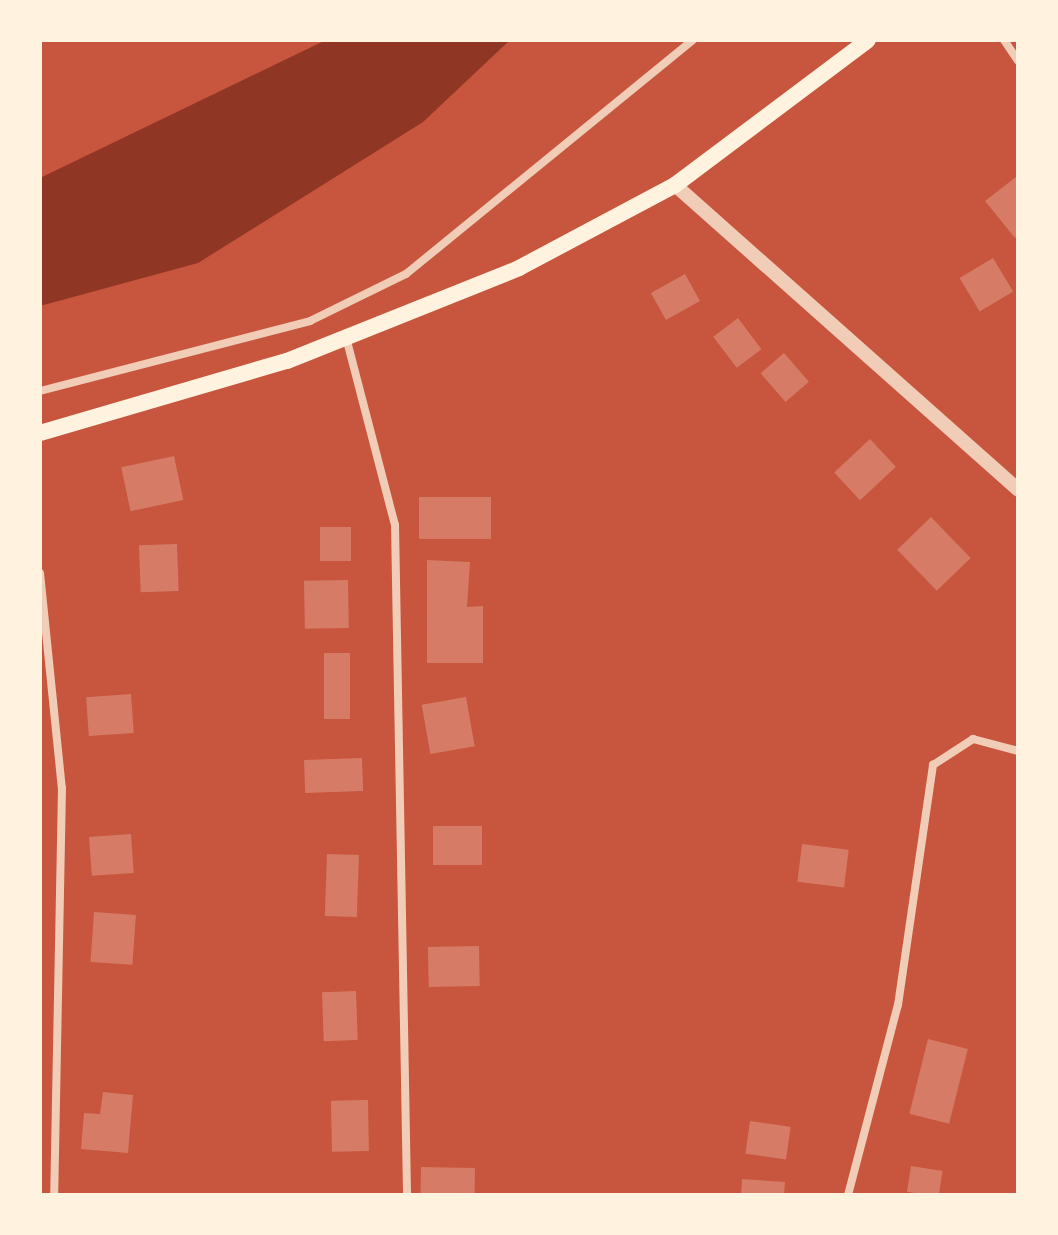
<!DOCTYPE html>
<html>
<head>
<meta charset="utf-8">
<style>
  body { margin:0 }
  #map { position:relative; width:1058px; height:1235px; overflow:hidden; background:#c8553d; font-family:Manrope,sans-serif }
  div>[style] { position:absolute }
  [style*='--x'] { left:calc(var(--x)*1px); top:calc(var(--y)*1px); width:calc(var(--w)*1px); rotate:calc(var(--a)*1deg) }
  .water>* { inset:0; background:#8f3625 }
  .building>* { inset:0; background:#d67c66; transform-origin:0 0 }
  .minor>* { height:8px; margin:-4px; padding:0 4px; transform-origin:4px; border-radius:4px; background:#f1ccb7 }
  .tertiary>* { height:14px; margin:-7px; padding:0 7px; transform-origin:7px; border-radius:7px; background:#f1ccb7 }
  .secondary>* { height:16px; margin:-8px; padding:0 8px; transform-origin:8px; border-radius:8px; background:#fff3e0 }
  span { translate:-50% -50%; white-space:nowrap; text-align:center; line-height:1.15; -webkit-text-stroke:6px #fff3e0; paint-order:stroke }
  .frame { position:absolute; inset:0; border:42px solid #fff3e0; pointer-events:none }
</style>
</head>
<body>
<div id="map">
  <div class="water">
    <i style="clip-path:polygon(326px 40px,510px 40px,423px 122px,198px 263px,40px 306px,40px 178px)"></i>
  </div>
  <div class="building">
    <i style="clip-path:polygon(1016px 177px,1018px 236px,1015px 238px,985px 201px)"></i>
    <i style="left:993px;top:258px;width:39px;height:39px;rotate:59deg"></i>
    <i style="left:685px;top:274px;width:31px;height:39px;rotate:61deg"></i>
    <i style="left:738px;top:318px;width:39px;height:31px;rotate:53deg"></i>
    <i style="left:784px;top:353px;width:38px;height:31px;rotate:49deg"></i>
    <i style="left:870px;top:439px;width:38px;height:49px;rotate:47deg"></i>
    <i style="left:174px;top:456px;width:45px;height:54px;rotate:78deg"></i>
    <i style="left:419px;top:497px;width:72px;height:42px"></i>
    <i style="left:931px;top:517px;width:57px;height:47px;rotate:46deg"></i>
    <i style="left:320px;top:527px;width:31px;height:34px"></i>
    <i style="left:177px;top:544px;width:47px;height:38px;rotate:88deg"></i>
    <i style="clip-path:polygon(427px 560px,470px 562px,467px 607px,483px 606px,483px 663px,427px 663px)"></i>
    <i style="left:348px;top:580px;width:48px;height:44px;rotate:89deg"></i>
    <i style="left:324px;top:653px;width:26px;height:66px"></i>
    <i style="left:131px;top:694px;width:39px;height:45px;rotate:86deg"></i>
    <i style="left:466px;top:697px;width:50px;height:45px;rotate:80deg"></i>
    <i style="left:362px;top:758px;width:33px;height:58px;rotate:88deg"></i>
    <i style="left:433px;top:826px;width:49px;height:39px"></i>
    <i style="left:131px;top:834px;width:39px;height:42px;rotate:86deg"></i>
    <i style="left:802px;top:844px;width:47px;height:38px;rotate:7deg"></i>
    <i style="left:327px;top:854px;width:32px;height:62px;rotate:2deg"></i>
    <i style="left:94px;top:912px;width:42px;height:50px;rotate:4deg"></i>
    <i style="left:479px;top:946px;width:40px;height:51px;rotate:89deg"></i>
    <i style="left:356px;top:991px;width:49px;height:34px;rotate:88deg"></i>
    <i style="left:928px;top:1039px;width:41px;height:77px;rotate:14deg"></i>
    <i style="clip-path:polygon(103px 1092px,133px 1095px,128px 1153px,81px 1149px,84px 1113px,100px 1114px)"></i>
    <i style="left:368px;top:1100px;width:51px;height:37px;rotate:89deg"></i>
    <i style="left:750px;top:1121px;width:41px;height:33px;rotate:8deg"></i>
    <i style="left:911px;top:1166px;width:32px;height:26px;rotate:9deg"></i>
    <i style="left:421px;top:1167px;width:54px;height:28px;rotate:1deg"></i>
    <i style="clip-path:polygon(742px 1179px,785px 1182px,784px 1195px,741px 1195px)"></i>
  </div>
  <div class="minor">
    <i style="--x:1004;--y:40;--w:25;--a:56"></i>
    <i style="--x:347;--y:341;--w:190;--a:75.4"></i>
    <i style="--x:395;--y:525;--w:670;--a:88.97"></i>
    <i style="--x:40;--y:391;--w:279;--a:-14.5"></i>
    <i style="--x:310;--y:321;--w:107;--a:-26.1"></i>
    <i style="--x:406;--y:274;--w:370;--a:-39.2"></i>
    <i style="--x:40;--y:573;--w:216;--a:84.2"></i>
    <i style="--x:62;--y:788;--w:407;--a:91.1"></i>
    <i style="--x:848;--y:1195;--w:196;--a:-75.3"></i>
    <i style="--x:898;--y:1005;--w:243;--a:-81.7"></i>
    <i style="--x:933;--y:765;--w:48;--a:-33"></i>
    <i style="--x:973;--y:739;--w:47;--a:14.9"></i>
  </div>
  <div class="tertiary">
    <i style="--x:675;--y:185;--w:459;--a:41.6"></i>
  </div>
  <div class="secondary">
    <i style="--x:40;--y:433;--w:257;--a:-16.3"></i>
    <i style="--x:287;--y:361;--w:250;--a:-21.8"></i>
    <i style="--x:519;--y:268;--w:177;--a:-28"></i>
    <i style="--x:675;--y:185;--w:241;--a:-36.9"></i>
  </div>
  <div class="frame"></div>
</div>
</body>
</html>
